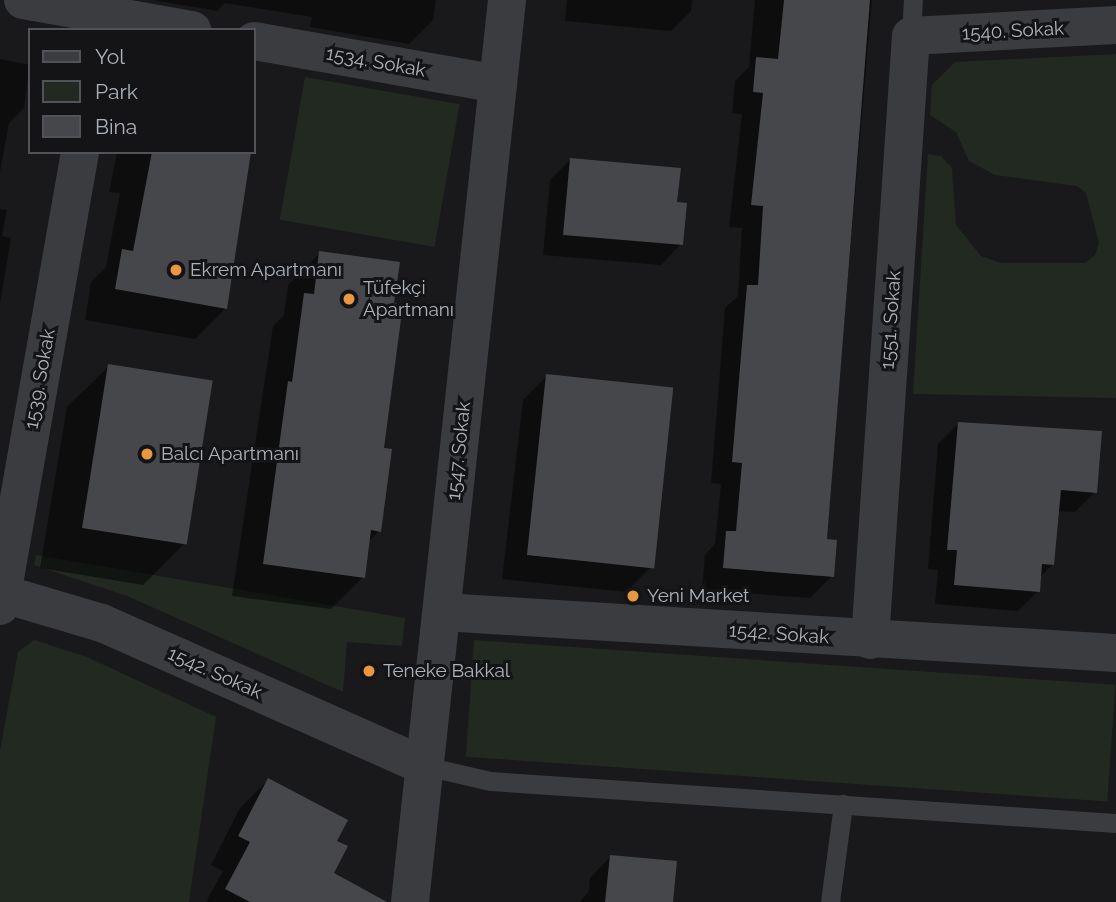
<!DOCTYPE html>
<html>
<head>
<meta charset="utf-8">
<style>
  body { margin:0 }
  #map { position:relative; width:1116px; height:902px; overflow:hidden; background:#19191b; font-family:Raleway,sans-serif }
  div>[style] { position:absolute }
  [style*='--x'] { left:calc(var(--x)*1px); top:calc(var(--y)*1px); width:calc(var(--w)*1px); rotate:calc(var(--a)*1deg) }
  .green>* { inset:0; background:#212921; transform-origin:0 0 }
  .shadow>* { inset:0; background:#0007 }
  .building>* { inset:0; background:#46474b; transform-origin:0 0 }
  .lane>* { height:19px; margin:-9.5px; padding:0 9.5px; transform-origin:9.5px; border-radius:9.5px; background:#3a3c40 }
  .street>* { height:38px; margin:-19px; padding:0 19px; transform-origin:19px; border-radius:19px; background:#3a3c40 }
  .dots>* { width:19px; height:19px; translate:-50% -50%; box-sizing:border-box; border:4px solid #141416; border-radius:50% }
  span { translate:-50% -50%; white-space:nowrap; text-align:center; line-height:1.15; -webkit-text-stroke:6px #141416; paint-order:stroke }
  .street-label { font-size:19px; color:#acb2ba }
  .poi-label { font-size:19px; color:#acb2ba }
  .left { translate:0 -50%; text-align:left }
  .legend { position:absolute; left:28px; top:28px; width:228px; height:126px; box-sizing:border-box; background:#141416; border:2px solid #515358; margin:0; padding:9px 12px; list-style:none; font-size:21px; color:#acb2ba }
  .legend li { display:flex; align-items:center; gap:14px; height:35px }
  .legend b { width:35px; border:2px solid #515358 }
</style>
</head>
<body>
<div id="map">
  <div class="green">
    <i style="clip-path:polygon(1116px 54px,1116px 398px,913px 394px,928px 154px,941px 156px,952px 168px,956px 225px,981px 256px,1001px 263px,1085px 263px,1095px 255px,1099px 243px,1086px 193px,1077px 186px,995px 175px,969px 161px,956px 132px,930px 115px,932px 85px,955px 62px)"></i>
    <i style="left:305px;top:77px;width:157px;height:145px;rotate:10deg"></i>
    <i style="clip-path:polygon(36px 555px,405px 618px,402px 646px,347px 642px,343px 692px,127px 596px,34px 565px)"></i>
    <i style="clip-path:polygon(34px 640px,87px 657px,216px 717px,189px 902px,0 902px,0 751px,18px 652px)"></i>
    <i style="left:474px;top:640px;width:643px;height:117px;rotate:4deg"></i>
  </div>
  <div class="shadow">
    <i style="clip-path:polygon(153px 0,436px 0,433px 20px,409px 44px,310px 27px,312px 17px,225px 3px,217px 11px)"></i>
    <i style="clip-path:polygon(567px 0,692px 0,691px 11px,671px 31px,565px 21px)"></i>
    <i style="clip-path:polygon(755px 0,872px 0,825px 541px,832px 576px,810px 598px,702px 590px,705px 555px,715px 544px,721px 484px,711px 483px,725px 308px,738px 296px,742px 228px,729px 227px,742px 114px,732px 113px,735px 81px,749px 67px)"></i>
    <i style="clip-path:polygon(0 59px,30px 65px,24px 108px,9px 123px,0 172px)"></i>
    <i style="clip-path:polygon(117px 152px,249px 152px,226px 308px,195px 339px,85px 320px,91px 282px,106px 267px,120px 193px,109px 192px)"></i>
    <i style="clip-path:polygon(570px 160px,676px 204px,681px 244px,661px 265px,543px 255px,550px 180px)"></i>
    <i style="clip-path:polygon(0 209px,7px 210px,2px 236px,11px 238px,0 304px)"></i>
    <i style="clip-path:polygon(320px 253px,382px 449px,379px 531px,368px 542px,363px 577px,331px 609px,232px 596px,273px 326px,284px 315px,288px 285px)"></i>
    <i style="clip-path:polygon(109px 366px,184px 544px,143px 585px,40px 568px,67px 407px)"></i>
    <i style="clip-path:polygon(547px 376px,651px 567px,626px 592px,502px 579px,523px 400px)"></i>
    <i style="clip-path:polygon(959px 423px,1095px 492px,1075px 512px,1057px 511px,1053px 564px,1040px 577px,1038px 591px,1018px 611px,935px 604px,938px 570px,928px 569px,938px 444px)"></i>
    <i style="clip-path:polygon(268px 780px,317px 902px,206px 902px,223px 871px,211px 865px,240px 808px)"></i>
    <i style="clip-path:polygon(610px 857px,671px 902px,580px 902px,589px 891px,590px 878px)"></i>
  </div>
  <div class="building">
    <i style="clip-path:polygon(784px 0,870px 0,827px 539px,837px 540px,834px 577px,723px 568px,726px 531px,736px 531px,742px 463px,732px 462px,747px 285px,758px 285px,763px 206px,751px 205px,763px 93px,753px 92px,756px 57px,778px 59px)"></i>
    <i style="clip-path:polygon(152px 152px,251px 152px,227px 309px,115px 289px,122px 249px,133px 251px)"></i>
    <i style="clip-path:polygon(570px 158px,681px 168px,677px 202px,687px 203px,683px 245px,563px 235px)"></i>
    <i style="clip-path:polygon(319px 251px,400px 262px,394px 303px,403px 304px,384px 448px,392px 449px,381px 532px,371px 530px,365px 578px,263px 564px,288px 381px,292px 382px,304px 293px,314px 294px)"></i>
    <i style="left:108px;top:364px;width:106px;height:166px;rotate:9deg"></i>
    <i style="left:546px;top:374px;width:128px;height:182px;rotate:6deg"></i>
    <i style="clip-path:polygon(958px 422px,1102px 431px,1097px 493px,1061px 490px,1054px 565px,1042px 564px,1040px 592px,954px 585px,957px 550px,947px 550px)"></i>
    <i style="clip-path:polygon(268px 778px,348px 820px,337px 841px,348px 846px,334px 873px,387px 902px,250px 902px,225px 889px,250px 842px,238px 836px)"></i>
    <i style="clip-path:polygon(610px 855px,677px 861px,673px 902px,605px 902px)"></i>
  </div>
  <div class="lane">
    <i style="--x:911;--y:36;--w:36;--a:-87"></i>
    <i style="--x:425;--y:766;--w:67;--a:13"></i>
    <i style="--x:490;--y:781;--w:627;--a:3.84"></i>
    <i style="--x:830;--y:902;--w:99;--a:-82.4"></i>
  </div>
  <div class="street">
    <i style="--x:23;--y:0;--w:172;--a:10.1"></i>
    <i style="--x:254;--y:41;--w:248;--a:10"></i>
    <i style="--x:0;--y:593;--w:106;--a:16.4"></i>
    <i style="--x:102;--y:623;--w:353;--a:23.9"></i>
    <i style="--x:0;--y:606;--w:461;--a:-80"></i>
    <i style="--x:442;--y:612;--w:675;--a:3.48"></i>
    <i style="--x:870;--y:640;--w:605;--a:-86.12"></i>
    <i style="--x:911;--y:36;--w:205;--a:-3.1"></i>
    <i style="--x:410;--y:902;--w:907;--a:-83.86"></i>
  </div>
  <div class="dots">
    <i style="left:176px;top:270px;background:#ea9741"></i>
    <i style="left:349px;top:299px;background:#ea9741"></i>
    <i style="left:147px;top:454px;background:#ea9741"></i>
    <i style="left:633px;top:596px;background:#ea9741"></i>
    <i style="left:369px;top:671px;background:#ea9741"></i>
  </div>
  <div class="street-label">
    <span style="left:1013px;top:31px;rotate:-3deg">1540. Sokak</span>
    <span style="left:376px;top:62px;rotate:10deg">1534. Sokak</span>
    <span style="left:891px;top:320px;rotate:-86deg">1551. Sokak</span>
    <span style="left:40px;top:379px;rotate:-80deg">1539. Sokak</span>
    <span style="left:459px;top:451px;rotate:-84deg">1547. Sokak</span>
    <span style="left:779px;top:634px;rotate:4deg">1542. Sokak</span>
    <span style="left:215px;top:673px;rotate:24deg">1542. Sokak</span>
  </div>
  <div class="poi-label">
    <span class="left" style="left:190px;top:270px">Ekrem Apartmanı</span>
    <span class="left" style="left:363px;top:299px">Tüfekçi<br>Apartmanı</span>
    <span class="left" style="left:161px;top:454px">Balcı Apartmanı</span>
    <span class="left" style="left:647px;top:596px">Yeni Market</span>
    <span class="left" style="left:383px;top:671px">Teneke Bakkal</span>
  </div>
  <ul class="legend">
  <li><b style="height:9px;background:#3a3c40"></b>Yol</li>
  <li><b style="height:19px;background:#212921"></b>Park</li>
  <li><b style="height:19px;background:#46474b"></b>Bina</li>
  </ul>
</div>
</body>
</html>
